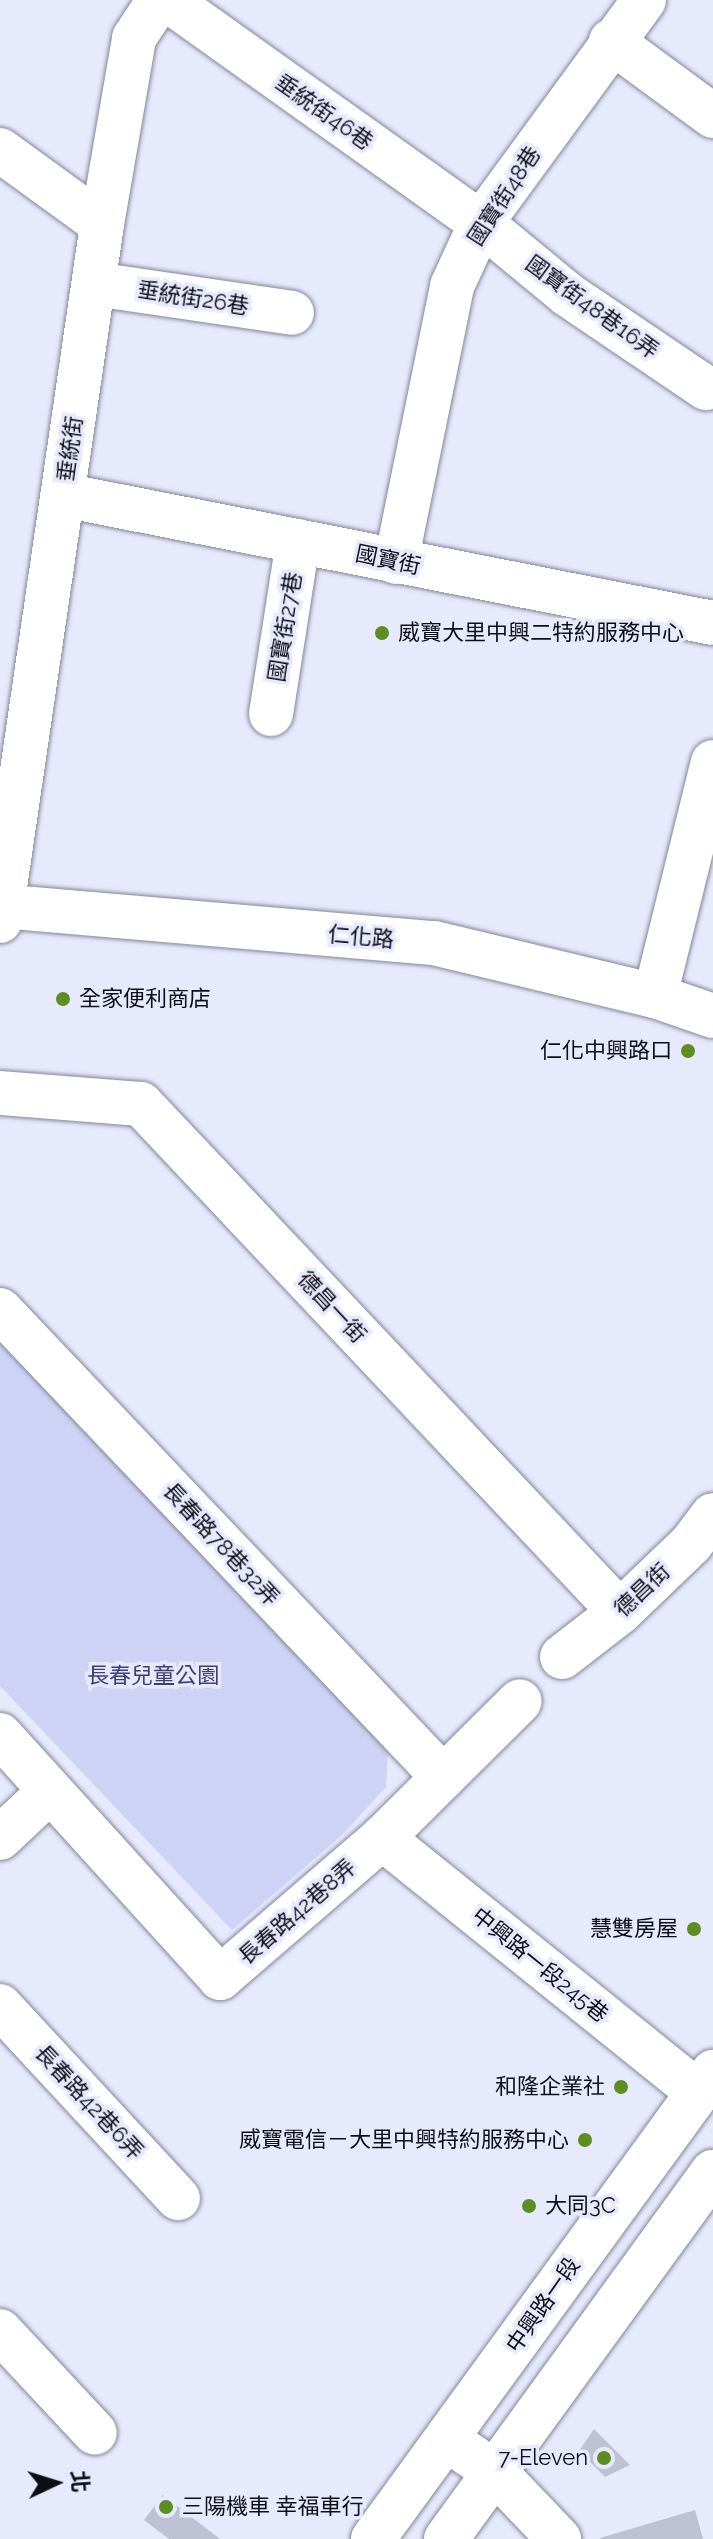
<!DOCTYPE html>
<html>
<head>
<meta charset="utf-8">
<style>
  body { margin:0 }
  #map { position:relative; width:713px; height:2539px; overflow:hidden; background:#e7e9fd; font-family:Raleway,"Noto Sans TC",sans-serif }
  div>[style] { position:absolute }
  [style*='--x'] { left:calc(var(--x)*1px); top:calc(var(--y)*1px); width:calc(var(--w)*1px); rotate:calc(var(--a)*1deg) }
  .green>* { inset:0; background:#ced2f5 }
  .building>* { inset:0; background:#bec0d3 }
  .roads { filter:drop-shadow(0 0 2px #848698) drop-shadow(0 0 2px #848698) }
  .minor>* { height:44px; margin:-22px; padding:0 22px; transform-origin:22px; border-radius:22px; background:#fff }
  .major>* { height:44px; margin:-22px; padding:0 22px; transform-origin:22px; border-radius:22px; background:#fff }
  .dots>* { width:22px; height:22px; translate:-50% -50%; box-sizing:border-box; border:4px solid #e7e9fd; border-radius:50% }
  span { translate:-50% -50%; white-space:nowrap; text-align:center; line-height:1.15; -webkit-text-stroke:7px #e7e9fd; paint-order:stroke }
  .street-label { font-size:22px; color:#0d0e14 }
  .poi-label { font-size:22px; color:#0d0e14 }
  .left { translate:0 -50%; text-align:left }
  .right { translate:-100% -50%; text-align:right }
  .park-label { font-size:22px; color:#3e3f75 }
  .north { position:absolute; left:16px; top:2443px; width:80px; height:80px; -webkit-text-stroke:6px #e7e9fd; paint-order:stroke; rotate:86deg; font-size:22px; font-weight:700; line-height:32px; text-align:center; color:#0d0e14 }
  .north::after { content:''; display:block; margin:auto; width:28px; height:36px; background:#0d0e14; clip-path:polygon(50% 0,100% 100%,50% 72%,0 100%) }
</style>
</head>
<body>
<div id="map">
  <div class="green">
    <i style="clip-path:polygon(0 1335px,388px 1750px,386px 1787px,342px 1835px,232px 1930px,0 1686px)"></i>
  </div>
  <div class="building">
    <i style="clip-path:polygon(594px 2429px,630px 2465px,605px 2477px,579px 2451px)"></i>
    <i style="clip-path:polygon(163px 2495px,220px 2539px,169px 2539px,144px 2520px)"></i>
    <i style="clip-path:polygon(695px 2510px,703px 2539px,600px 2539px,600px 2538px)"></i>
  </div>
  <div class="roads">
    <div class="minor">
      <i style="--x:168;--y:0;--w:384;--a:35.5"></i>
      <i style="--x:481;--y:223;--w:112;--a:39.5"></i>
      <i style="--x:567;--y:294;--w:168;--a:34.1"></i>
      <i style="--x:611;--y:41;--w:127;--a:36.3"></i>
      <i style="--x:0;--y:150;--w:126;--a:36"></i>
      <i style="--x:94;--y:284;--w:200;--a:8.3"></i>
      <i style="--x:63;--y:495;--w:662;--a:11.14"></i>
      <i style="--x:396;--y:562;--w:282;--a:-78.5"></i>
      <i style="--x:452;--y:286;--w:69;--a:-65.3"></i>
      <i style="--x:481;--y:223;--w:276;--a:-53.8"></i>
      <i style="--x:271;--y:714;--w:175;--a:-81.1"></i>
      <i style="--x:0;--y:906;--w:436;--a:4.9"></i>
      <i style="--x:434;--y:943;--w:227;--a:13.5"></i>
      <i style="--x:655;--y:996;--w:61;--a:19"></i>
      <i style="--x:0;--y:921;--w:704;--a:-81.67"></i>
      <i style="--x:102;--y:224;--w:189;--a:-80.2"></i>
      <i style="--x:134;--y:38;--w:45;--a:-56.7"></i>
      <i style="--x:655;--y:996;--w:241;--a:-76.1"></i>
      <i style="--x:0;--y:1093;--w:141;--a:4.5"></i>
      <i style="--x:141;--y:1104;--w:698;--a:46.68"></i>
      <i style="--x:0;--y:1310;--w:644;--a:46.51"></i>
      <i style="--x:562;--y:1657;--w:73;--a:-37.8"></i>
      <i style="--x:620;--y:1612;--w:98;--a:-43.8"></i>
      <i style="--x:691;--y:1544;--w:36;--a:-53"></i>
      <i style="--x:0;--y:1735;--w:328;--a:47.8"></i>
      <i style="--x:220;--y:1978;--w:214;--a:-40.8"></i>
      <i style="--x:382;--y:1838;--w:194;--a:-44.8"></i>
      <i style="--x:0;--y:1838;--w:69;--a:-43.2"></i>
      <i style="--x:382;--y:1838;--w:405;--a:38.8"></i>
      <i style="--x:0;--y:2006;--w:262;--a:47.2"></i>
      <i style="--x:0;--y:2331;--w:139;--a:47"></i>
      <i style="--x:449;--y:2441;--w:55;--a:34"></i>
      <i style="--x:495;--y:2472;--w:93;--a:46.3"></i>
    </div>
    <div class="major">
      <i style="--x:373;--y:2539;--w:578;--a:-53.94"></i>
      <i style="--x:446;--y:2539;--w:454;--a:-54"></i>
    </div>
  </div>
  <div class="dots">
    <i style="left:382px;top:633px;background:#5e8d21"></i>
    <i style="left:63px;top:999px;background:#5e8d21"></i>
    <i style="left:688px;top:1051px;background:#5e8d21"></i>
    <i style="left:694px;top:1929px;background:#5e8d21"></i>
    <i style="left:621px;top:2087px;background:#5e8d21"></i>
    <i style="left:585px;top:2140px;background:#5e8d21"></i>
    <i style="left:529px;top:2206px;background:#5e8d21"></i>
    <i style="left:604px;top:2458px;background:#5e8d21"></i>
    <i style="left:166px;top:2507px;background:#5e8d21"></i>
  </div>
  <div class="street-label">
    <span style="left:324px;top:112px;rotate:35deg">垂統街46巷</span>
    <span style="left:504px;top:196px;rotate:-57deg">國寶街48巷</span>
    <span style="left:193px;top:298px;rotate:9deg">垂統街26巷</span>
    <span style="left:592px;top:307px;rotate:36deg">國寶街48巷16弄</span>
    <span style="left:70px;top:449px;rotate:-82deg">垂統街</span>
    <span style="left:388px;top:560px;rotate:12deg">國寶街</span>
    <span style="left:285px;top:627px;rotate:-81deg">國寶街27巷</span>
    <span style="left:361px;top:937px;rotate:5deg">仁化路</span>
    <span style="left:332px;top:1307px;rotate:47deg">德昌一街</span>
    <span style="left:221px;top:1544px;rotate:47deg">長春路78巷32弄</span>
    <span style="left:642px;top:1590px;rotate:-43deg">德昌街</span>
    <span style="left:297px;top:1912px;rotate:-41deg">長春路42巷8弄</span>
    <span style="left:540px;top:1965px;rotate:39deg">中興路一段245巷</span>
    <span style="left:89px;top:2102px;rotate:47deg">長春路42巷6弄</span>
    <span style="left:543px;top:2305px;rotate:-55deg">中興路一段</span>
  </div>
  <div class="poi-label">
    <span class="left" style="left:398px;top:633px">威寶大里中興二特約服務中心</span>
    <span class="left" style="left:79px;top:999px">全家便利商店</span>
    <span class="right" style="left:672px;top:1051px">仁化中興路口</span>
    <span class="right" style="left:678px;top:1929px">慧雙房屋</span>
    <span class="right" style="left:605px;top:2087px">和隆企業社</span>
    <span class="right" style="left:569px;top:2140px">威寶電信－大里中興特約服務中心</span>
    <span class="left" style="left:545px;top:2206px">大同3C</span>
    <span class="right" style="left:588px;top:2458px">7-Eleven</span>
    <span class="left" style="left:182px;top:2507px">三陽機車 幸福車行</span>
  </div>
  <div class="park-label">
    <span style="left:153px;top:1676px">長春兒童公園</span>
  </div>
  <div class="north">北</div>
</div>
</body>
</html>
